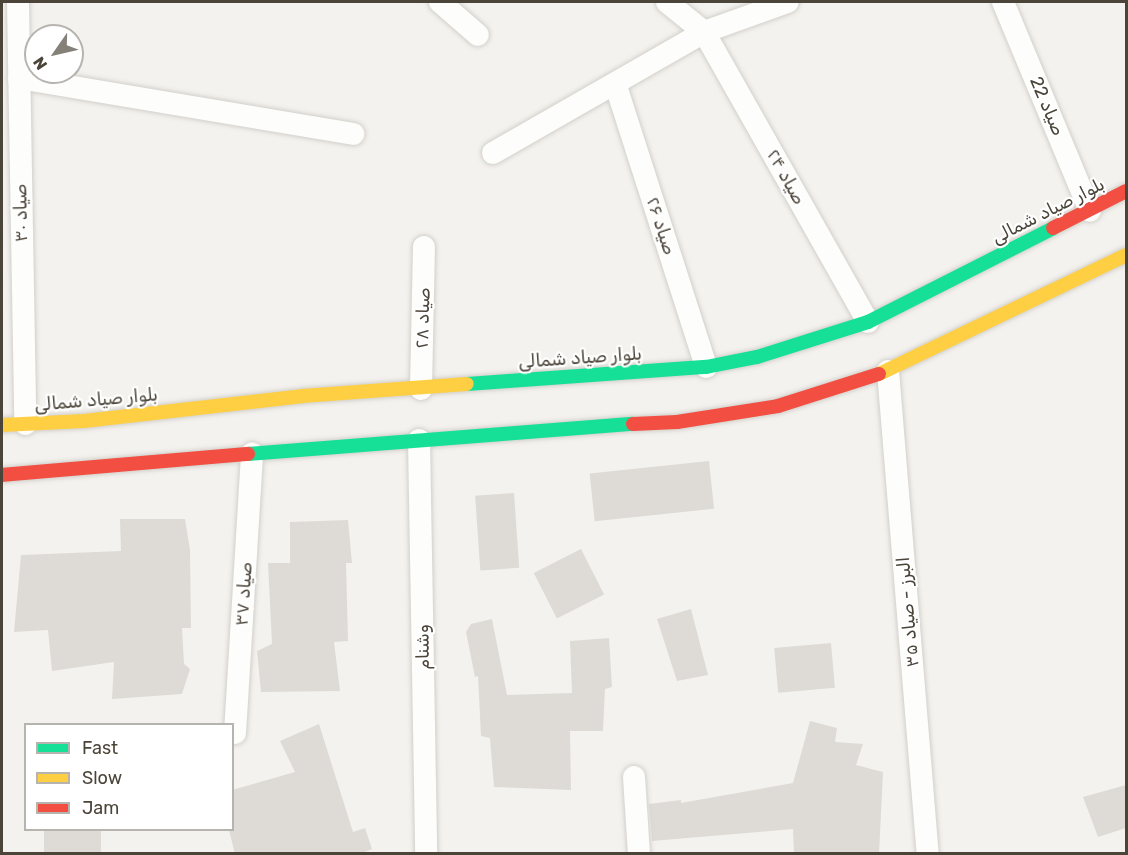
<!DOCTYPE html>
<html>
<head>
<meta charset="utf-8">
<style>
  body { margin:0 }
  #map { position:relative; width:1128px; height:855px; overflow:hidden; background:#f4f2ee; font-family:Rubik,"Noto Sans Arabic",sans-serif }
  div>[style] { position:absolute }
  [style*='--x'] { left:calc(var(--x)*1px); top:calc(var(--y)*1px); width:calc(var(--w)*1px); rotate:calc(var(--a)*1deg) }
  .building>* { inset:0; background:#dedbd6; transform-origin:0 0 }
  .roads { filter:drop-shadow(0 0 2px #d2d0cb) drop-shadow(0 0 2px #d2d0cb) }
  .street>* { height:22px; margin:-11px; padding:0 11px; transform-origin:11px; border-radius:11px; background:#fdfdfc }
  .fast>* { height:14px; margin:-7px; padding:0 7px; transform-origin:7px; border-radius:7px; background:#16e098 }
  .slow>* { height:14px; margin:-7px; padding:0 7px; transform-origin:7px; border-radius:7px; background:#ffcf43 }
  .jam>* { height:14px; margin:-7px; padding:0 7px; transform-origin:7px; border-radius:7px; background:#f24e42 }
  span { translate:-50% -50%; white-space:nowrap; text-align:center; line-height:1.15; -webkit-text-stroke:4.5px #fff; paint-order:stroke }
  .street-label { font-size:18px; color:#4b4439 }
  .frame { position:absolute; inset:0; border:3px solid #4b4439; pointer-events:none }
  .legend { position:absolute; left:24px; top:723px; width:210px; height:108px; box-sizing:border-box; background:#fff; border:2px solid #b7b4b0; margin:0; padding:8px 10px; list-style:none; font-size:18px; color:#4b4439 }
  .legend li { display:flex; align-items:center; gap:12px; height:30px }
  .legend b { width:30px; border:2px solid #b7b4b0 }
  .north { position:absolute; left:24px; top:24px; width:60px; height:60px; box-sizing:border-box; background:#fff; border:2px solid #b7b4b0; border-radius:50%; rotate:236deg; font-size:16px; font-weight:700; line-height:24px; text-align:center; color:#4b4439 }
  .north::after { content:''; display:block; margin:auto; width:21px; height:27px; background:#868178; clip-path:polygon(50% 0,100% 100%,50% 72%,0 100%) }
</style>
</head>
<body>
<div id="map">
  <div class="building">
    <i style="left:709px;top:461px;width:48px;height:120px;rotate:84deg"></i>
    <i style="left:514px;top:493px;width:75px;height:39px;rotate:86deg"></i>
    <i style="clip-path:polygon(120px 519px,185px 519px,190px 550px,191px 628px,182px 628px,184px 664px,190px 669px,182px 694px,112px 699px,114px 662px,52px 671px,48px 630px,14px 632px,21px 555px,121px 551px)"></i>
    <i style="clip-path:polygon(348px 520px,352px 563px,346px 563px,348px 641px,334px 642px,340px 691px,261px 692px,257px 651px,272px 644px,268px 563px,290px 563px,290px 522px)"></i>
    <i style="left:581px;top:549px;width:51px;height:53px;rotate:63deg"></i>
    <i style="clip-path:polygon(691px 609px,708px 675px,677px 681px,657px 619px)"></i>
    <i style="clip-path:polygon(492px 619px,507px 695px,572px 693px,570px 641px,609px 638px,612px 687px,605px 689px,603px 731px,570px 731px,571px 790px,494px 787px,490px 738px,481px 736px,478px 676px,475px 677px,466px 632px,471px 624px)"></i>
    <i style="left:831px;top:643px;width:45px;height:57px;rotate:85deg"></i>
    <i style="clip-path:polygon(810px 721px,837px 728px,835px 742px,863px 744px,856px 765px,883px 772px,879px 854px,794px 854px,793px 829px,652px 841px,649px 804px,681px 800px,681px 803px,793px 783px)"></i>
    <i style="clip-path:polygon(319px 724px,353px 832px,365px 828px,372px 849px,360px 854px,235px 854px,229px 830px,232px 830px,232px 790px,295px 772px,280px 741px)"></i>
    <i style="clip-path:polygon(1126px 785px,1126px 828px,1098px 837px,1083px 797px)"></i>
    <i style="left:44px;top:830px;width:57px;height:24px"></i>
  </div>
  <div class="roads">
    <div class="street">
      <i style="--x:18;--y:2;--w:422;--a:89"></i>
      <i style="--x:440;--y:2;--w:50;--a:41"></i>
      <i style="--x:667;--y:2;--w:48;--a:39"></i>
      <i style="--x:704;--y:32;--w:333;--a:60.5"></i>
      <i style="--x:1003;--y:2;--w:226;--a:67.4"></i>
      <i style="--x:19;--y:78;--w:339;--a:9.5"></i>
      <i style="--x:616;--y:86;--w:295;--a:72.2"></i>
      <i style="--x:493;--y:153;--w:243;--a:-29.8"></i>
      <i style="--x:704;--y:32;--w:89;--a:-19.7"></i>
      <i style="--x:888;--y:371;--w:485;--a:85.3"></i>
      <i style="--x:421;--y:389;--w:142;--a:-88.8"></i>
      <i style="--x:419;--y:440;--w:414;--a:89"></i>
      <i style="--x:235;--y:733;--w:280;--a:-86.5"></i>
      <i style="--x:634;--y:777;--w:77;--a:86.3"></i>
    </div>
    <div class="fast">
      <i style="--x:467;--y:384;--w:240;--a:-4.1"></i>
      <i style="--x:706;--y:367;--w:52;--a:-11.1"></i>
      <i style="--x:757;--y:357;--w:116;--a:-17.5"></i>
      <i style="--x:868;--y:322;--w:208;--a:-26.9"></i>
      <i style="--x:248;--y:454;--w:386;--a:-4.5"></i>
    </div>
    <div class="slow">
      <i style="--x:879;--y:374;--w:274;--a:-25.7"></i>
      <i style="--x:2;--y:425;--w:82;--a:-2.8"></i>
      <i style="--x:84;--y:421;--w:219;--a:-6.5"></i>
      <i style="--x:302;--y:396;--w:165;--a:-4.2"></i>
    </div>
    <div class="jam">
      <i style="--x:1053;--y:228;--w:82;--a:-26.9"></i>
      <i style="--x:633;--y:424;--w:44;--a:-2.6"></i>
      <i style="--x:677;--y:422;--w:102;--a:-9"></i>
      <i style="--x:778;--y:406;--w:106;--a:-17.6"></i>
      <i style="--x:2;--y:475;--w:247;--a:-4.9"></i>
    </div>
  </div>
  <div class="street-label">
    <span style="left:1047px;top:106px;rotate:67deg">صیاد 22</span>
    <span style="left:786px;top:177px;rotate:61deg">صیاد ۲۴</span>
    <span style="left:1048px;top:211px;rotate:-27deg">بلوار صیاد شمالی</span>
    <span style="left:21px;top:213px;rotate:-91deg">صیاد ۳۰</span>
    <span style="left:661px;top:226px;rotate:72deg">صیاد ۲۶</span>
    <span style="left:423px;top:318px;rotate:-88deg">صیاد ۲۸</span>
    <span style="left:580px;top:358px;rotate:-4deg">بلوار صیاد شمالی</span>
    <span style="left:96px;top:400px;rotate:-5deg">بلوار صیاد شمالی</span>
    <span style="left:244px;top:594px;rotate:-86deg">صیاد ۳۷</span>
    <span style="left:908px;top:612px;rotate:-95deg">البرز - صیاد ۳۵</span>
    <span style="left:423px;top:647px;rotate:-91deg">وشنام</span>
  </div>
  <div class="frame"></div>
  <ul class="legend">
  <li><b style="height:8px;background:#16e098"></b>Fast</li>
  <li><b style="height:8px;background:#ffcf43"></b>Slow</li>
  <li><b style="height:8px;background:#f24e42"></b>Jam</li>
  </ul>
  <div class="north">N</div>
</div>
</body>
</html>
